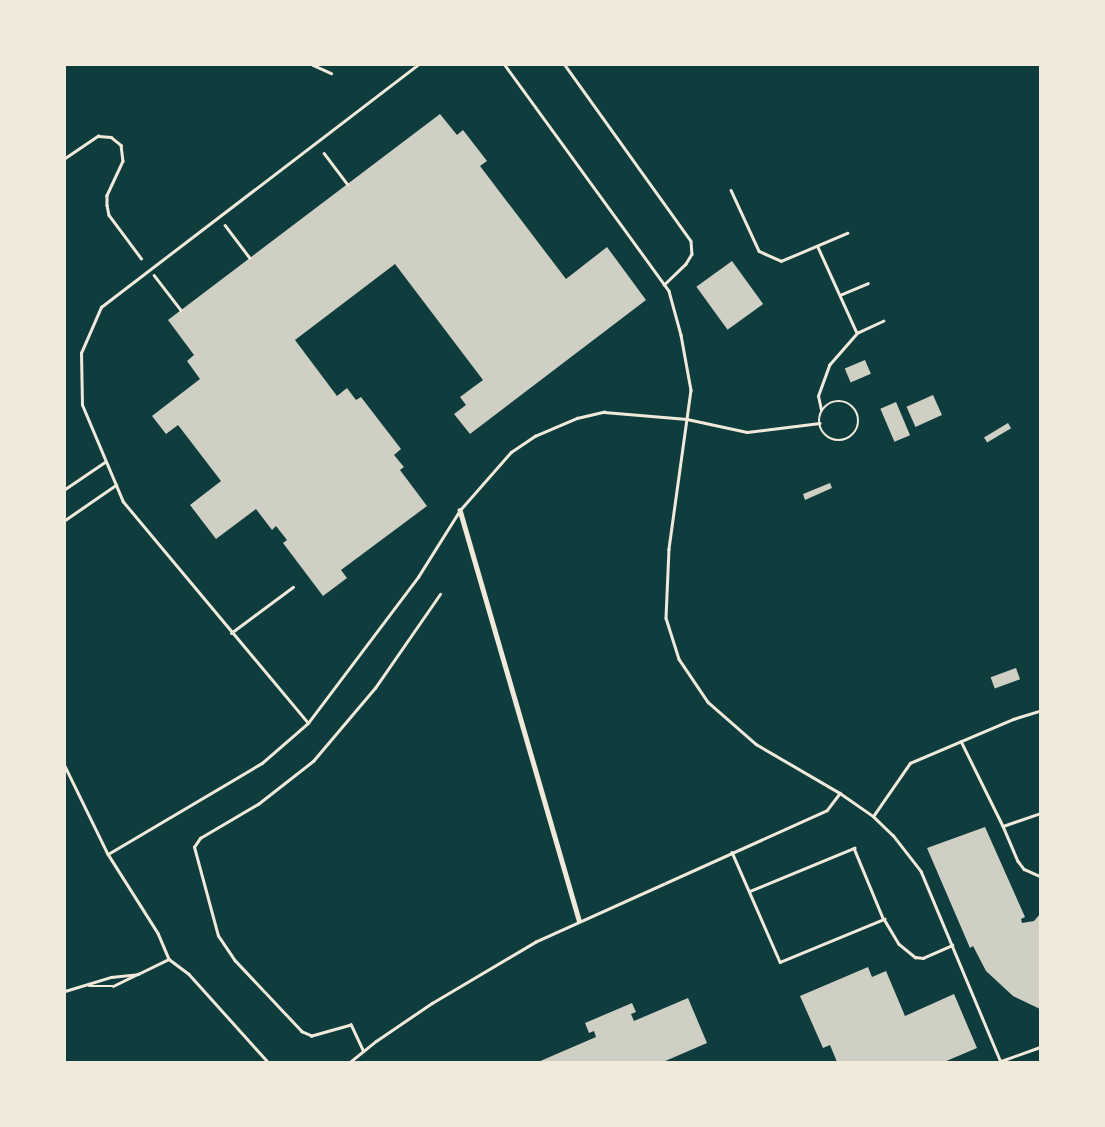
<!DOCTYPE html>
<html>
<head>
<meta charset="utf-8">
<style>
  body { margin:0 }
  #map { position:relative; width:1105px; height:1127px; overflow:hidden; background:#0f3d3e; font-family:"Fira Sans",sans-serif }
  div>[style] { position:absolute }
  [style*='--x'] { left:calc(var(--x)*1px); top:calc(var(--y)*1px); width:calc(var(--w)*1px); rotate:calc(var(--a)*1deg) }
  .building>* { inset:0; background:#cfcfc3; transform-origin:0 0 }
  .path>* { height:2.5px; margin:-1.25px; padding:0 1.25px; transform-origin:1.25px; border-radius:1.25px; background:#f1e9da }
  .service>* { height:2.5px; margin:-1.25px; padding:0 1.25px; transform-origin:1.25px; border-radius:1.25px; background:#f1e9da }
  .service>.ring { margin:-1.25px; padding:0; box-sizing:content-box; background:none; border:2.5px solid #f1e9da; border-radius:50% }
  .pedestrian>* { height:4.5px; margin:-2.25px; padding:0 2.25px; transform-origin:2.25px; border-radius:2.25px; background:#f1e9da }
  span { translate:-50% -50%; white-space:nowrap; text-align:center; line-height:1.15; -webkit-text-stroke:7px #f1e9da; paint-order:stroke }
  .frame { position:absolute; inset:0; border:66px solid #f1e9da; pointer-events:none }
</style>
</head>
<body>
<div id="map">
  <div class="building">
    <i style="clip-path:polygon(440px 114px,457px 135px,463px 130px,487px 161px,480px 166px,566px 279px,607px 247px,646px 300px,470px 434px,454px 414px,466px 405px,460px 397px,483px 380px,395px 264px,295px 340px,337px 396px,347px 388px,356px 400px,361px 397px,401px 449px,394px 455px,404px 467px,400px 470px,427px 506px,341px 570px,347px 578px,323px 596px,283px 543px,287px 540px,276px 526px,272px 530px,256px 509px,216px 539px,190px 505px,221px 481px,178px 425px,166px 434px,152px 416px,200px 379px,187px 361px,194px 355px,168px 320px)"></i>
    <i style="left:732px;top:261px;width:53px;height:44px;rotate:54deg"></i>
    <i style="left:865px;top:360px;width:15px;height:22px;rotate:67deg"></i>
    <i style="left:933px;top:395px;width:22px;height:29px;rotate:66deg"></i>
    <i style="left:896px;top:402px;width:36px;height:17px;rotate:67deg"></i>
    <i style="left:1008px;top:423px;width:6px;height:28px;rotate:59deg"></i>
    <i style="clip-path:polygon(830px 483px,832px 488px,805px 500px,803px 494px)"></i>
    <i style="left:1016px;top:668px;width:12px;height:27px;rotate:70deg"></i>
    <i style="clip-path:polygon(985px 827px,1025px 917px,1021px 919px,1022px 923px,1034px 921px,1040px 914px,1040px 1009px,1013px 996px,986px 971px,973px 946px,970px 948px,927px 848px)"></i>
    <i style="clip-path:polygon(868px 967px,872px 977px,886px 971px,905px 1016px,954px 994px,977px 1048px,944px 1062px,837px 1062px,830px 1045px,823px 1048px,800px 996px)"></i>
    <i style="clip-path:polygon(688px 998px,707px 1043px,663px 1062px,538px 1062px,596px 1037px,594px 1031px,589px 1033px,585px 1023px,632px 1003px,636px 1012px,631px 1014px,634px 1021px)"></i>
  </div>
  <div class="path">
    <i style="--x:313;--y:65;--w:20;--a:24"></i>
    <i style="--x:324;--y:153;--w:39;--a:53"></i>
    <i style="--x:65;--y:158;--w:40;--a:-34"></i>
    <i style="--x:98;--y:136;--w:13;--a:4"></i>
    <i style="--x:111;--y:137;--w:13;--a:39"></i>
    <i style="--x:121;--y:145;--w:16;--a:83"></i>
    <i style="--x:123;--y:161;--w:38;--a:115"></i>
    <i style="--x:107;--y:195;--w:10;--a:90"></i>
    <i style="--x:107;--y:205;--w:10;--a:79"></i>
    <i style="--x:109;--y:215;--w:54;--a:53.3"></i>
    <i style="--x:731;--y:190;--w:67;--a:65.3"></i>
    <i style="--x:759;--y:251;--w:24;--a:24"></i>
    <i style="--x:781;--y:261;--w:72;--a:-23"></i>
    <i style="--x:225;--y:225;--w:41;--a:52.9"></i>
    <i style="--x:818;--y:247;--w:94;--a:65.6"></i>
    <i style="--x:154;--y:275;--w:44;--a:52.4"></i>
    <i style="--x:840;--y:295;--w:30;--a:-23"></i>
    <i style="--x:821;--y:410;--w:14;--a:-102"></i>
    <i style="--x:818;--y:396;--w:33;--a:-70"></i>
    <i style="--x:829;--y:365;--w:43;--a:-48.8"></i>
    <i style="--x:857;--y:333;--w:29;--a:-25"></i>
  </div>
  <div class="service">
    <i style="--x:505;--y:65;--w:279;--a:54"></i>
    <i style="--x:669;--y:291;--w:46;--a:74.7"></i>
    <i style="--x:681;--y:335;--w:56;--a:79.7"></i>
    <i style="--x:691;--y:390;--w:161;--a:97.9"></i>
    <i style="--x:669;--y:549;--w:69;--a:92.5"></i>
    <i style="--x:666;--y:618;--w:43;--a:72.4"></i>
    <i style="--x:679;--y:659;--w:52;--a:56"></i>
    <i style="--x:708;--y:702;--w:64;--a:41.2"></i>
    <i style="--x:756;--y:744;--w:97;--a:30.3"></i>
    <i style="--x:840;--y:793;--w:40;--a:34.9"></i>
    <i style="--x:873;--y:816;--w:28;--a:44"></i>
    <i style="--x:893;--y:835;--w:46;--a:52.1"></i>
    <i style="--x:921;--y:871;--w:207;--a:67.3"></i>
    <i style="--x:565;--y:65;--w:216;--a:54.4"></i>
    <i style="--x:691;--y:241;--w:13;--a:86"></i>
    <i style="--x:692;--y:254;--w:12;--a:121"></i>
    <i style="--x:686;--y:264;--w:30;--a:136"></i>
    <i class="ring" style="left:819px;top:401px;width:37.5px;height:37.5px"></i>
    <i style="--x:65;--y:489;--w:48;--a:-34"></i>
    <i style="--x:65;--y:520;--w:62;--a:-34.5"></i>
    <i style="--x:231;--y:633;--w:77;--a:-36.6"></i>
    <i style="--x:307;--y:722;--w:287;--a:-129.9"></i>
    <i style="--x:123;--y:502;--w:105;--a:-112.9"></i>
    <i style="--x:82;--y:405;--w:52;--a:-91.1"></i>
    <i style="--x:81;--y:353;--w:50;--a:-66.5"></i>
    <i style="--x:101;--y:307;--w:398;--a:-37.4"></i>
    <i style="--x:961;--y:741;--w:95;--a:63.7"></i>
    <i style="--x:1003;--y:826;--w:39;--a:-19"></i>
    <i style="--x:65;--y:766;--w:98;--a:64"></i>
    <i style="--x:108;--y:854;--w:93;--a:57.7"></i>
    <i style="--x:158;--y:933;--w:28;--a:67"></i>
    <i style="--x:169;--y:959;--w:25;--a:37"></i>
    <i style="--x:189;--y:974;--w:118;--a:48.1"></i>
    <i style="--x:874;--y:815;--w:63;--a:-55.3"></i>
    <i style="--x:910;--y:763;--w:112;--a:-23.1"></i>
    <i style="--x:1013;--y:719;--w:28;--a:-17"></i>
    <i style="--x:1003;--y:826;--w:38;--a:67"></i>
    <i style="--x:1018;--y:861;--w:10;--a:53"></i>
    <i style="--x:1024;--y:869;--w:17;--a:24"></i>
    <i style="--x:732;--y:852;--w:120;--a:66.4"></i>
    <i style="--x:780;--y:962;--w:113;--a:-22.5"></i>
    <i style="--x:884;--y:919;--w:29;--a:59"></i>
    <i style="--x:899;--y:944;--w:21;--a:39"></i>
    <i style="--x:915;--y:957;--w:8;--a:7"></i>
    <i style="--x:923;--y:958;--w:32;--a:-24"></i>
    <i style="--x:108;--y:854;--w:179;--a:-30.6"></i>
    <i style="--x:262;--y:763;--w:61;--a:-41"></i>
    <i style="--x:308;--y:723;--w:183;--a:-53"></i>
    <i style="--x:418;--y:577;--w:79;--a:-57.9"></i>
    <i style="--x:460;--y:510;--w:77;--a:-48.7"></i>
    <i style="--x:511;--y:452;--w:29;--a:-34"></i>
    <i style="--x:535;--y:436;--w:46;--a:-23.2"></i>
    <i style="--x:577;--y:418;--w:28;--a:-13"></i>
    <i style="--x:604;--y:412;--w:83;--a:4.8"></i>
    <i style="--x:687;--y:419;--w:61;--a:12.2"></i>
    <i style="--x:747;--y:432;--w:73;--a:-7.1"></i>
    <i style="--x:750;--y:891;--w:113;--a:-22.5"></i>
    <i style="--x:854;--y:848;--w:76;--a:67.5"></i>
    <i style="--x:89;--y:986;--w:24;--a:0"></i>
    <i style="--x:113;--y:986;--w:28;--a:-26"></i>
    <i style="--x:65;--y:991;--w:48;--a:-16.9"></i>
    <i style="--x:111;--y:977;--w:27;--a:-6"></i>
    <i style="--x:138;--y:974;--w:34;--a:-26"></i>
    <i style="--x:363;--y:1051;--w:29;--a:-115"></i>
    <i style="--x:351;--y:1025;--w:41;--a:164.2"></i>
    <i style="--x:312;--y:1036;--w:11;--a:-158"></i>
    <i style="--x:302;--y:1032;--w:98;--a:-133.3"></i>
    <i style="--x:235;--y:961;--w:30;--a:-124"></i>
    <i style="--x:218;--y:936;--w:92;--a:-105.1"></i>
    <i style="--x:194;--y:847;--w:11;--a:-56"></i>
    <i style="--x:200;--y:838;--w:67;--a:-30.4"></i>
    <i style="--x:258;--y:804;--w:70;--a:-38"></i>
    <i style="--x:313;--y:761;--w:96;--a:-49.7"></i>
    <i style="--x:375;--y:688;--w:114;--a:-55.3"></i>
    <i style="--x:1001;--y:1061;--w:41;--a:-19.7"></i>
    <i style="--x:350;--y:1062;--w:33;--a:-39"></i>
    <i style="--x:376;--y:1041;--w:68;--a:-34.2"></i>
    <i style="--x:432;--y:1003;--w:120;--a:-30.6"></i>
    <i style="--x:535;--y:942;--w:320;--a:-24.3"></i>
    <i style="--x:827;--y:810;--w:21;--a:-53"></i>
  </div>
  <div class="pedestrian">
    <i style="--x:460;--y:510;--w:427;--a:73.8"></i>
  </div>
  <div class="frame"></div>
</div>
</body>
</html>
